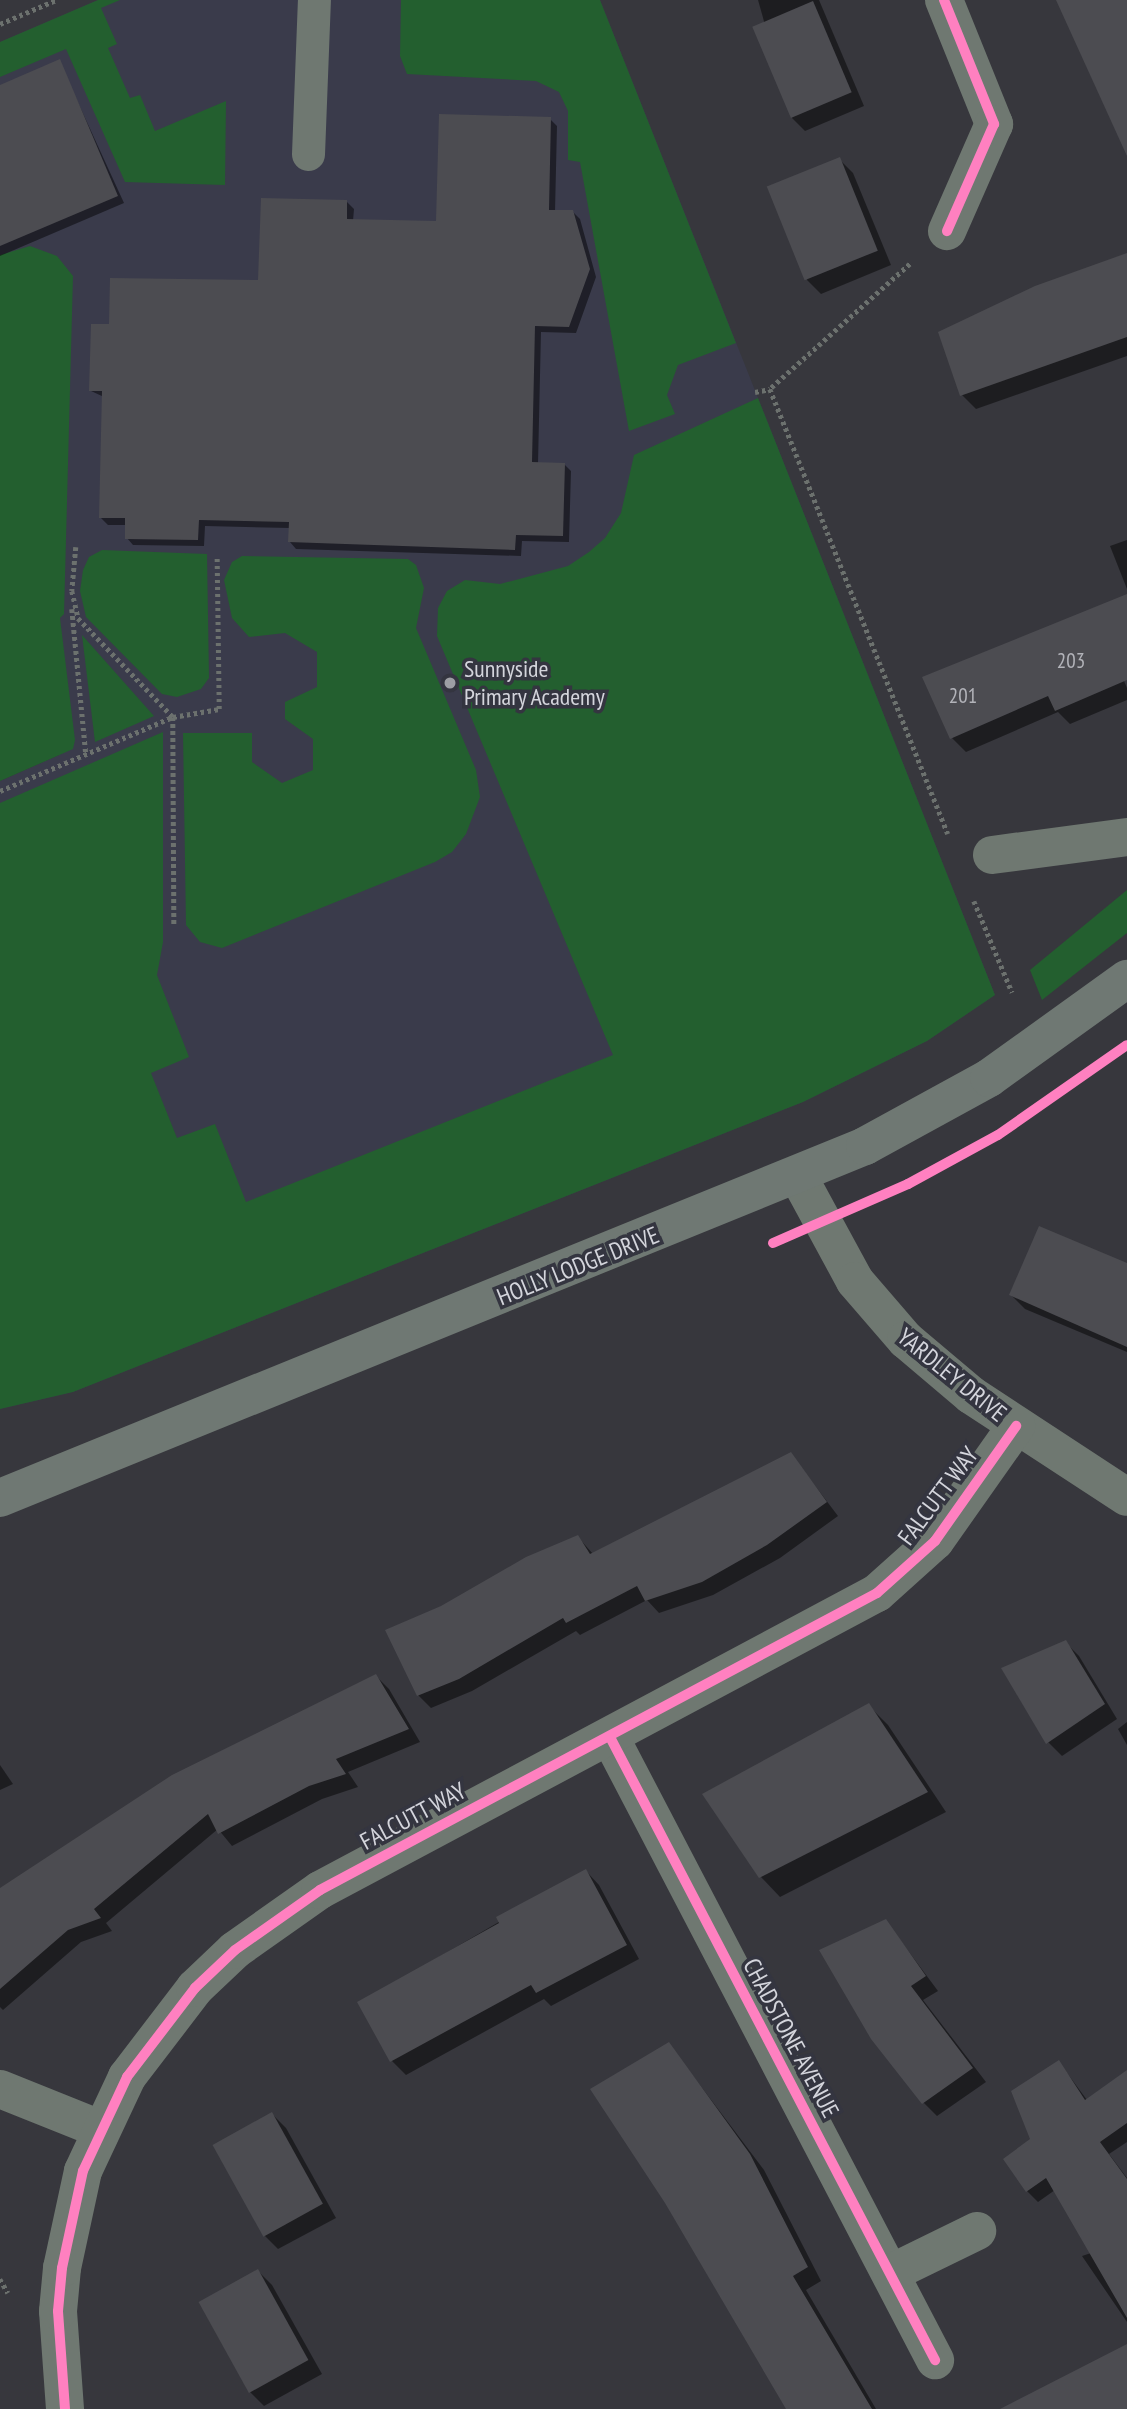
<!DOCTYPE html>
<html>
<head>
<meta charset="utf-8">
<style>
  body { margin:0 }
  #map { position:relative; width:1127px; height:2409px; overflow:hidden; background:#37373d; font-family:"PT Sans Narrow",sans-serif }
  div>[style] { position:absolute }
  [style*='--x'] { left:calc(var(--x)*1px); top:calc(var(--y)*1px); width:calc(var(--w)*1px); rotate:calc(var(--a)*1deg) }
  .built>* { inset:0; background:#3a3b4b }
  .green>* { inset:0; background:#235f2f }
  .shadow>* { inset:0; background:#0007 }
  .building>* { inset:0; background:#4c4c51; transform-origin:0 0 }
  .path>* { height:4.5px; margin-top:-2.25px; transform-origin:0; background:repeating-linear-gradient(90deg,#6c716e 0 3.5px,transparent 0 7px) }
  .lane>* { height:33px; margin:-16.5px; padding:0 16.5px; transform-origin:16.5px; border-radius:16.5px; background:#6f7871 }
  .street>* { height:38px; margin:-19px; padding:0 19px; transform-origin:19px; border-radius:19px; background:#6f7871 }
  .primary>* { height:38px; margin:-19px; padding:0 19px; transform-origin:19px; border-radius:19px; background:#6f7873 }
  .cycleway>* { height:10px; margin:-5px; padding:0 5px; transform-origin:5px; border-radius:5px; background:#ff80c0 }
  .dots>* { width:19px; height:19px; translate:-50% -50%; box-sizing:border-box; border:4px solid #343540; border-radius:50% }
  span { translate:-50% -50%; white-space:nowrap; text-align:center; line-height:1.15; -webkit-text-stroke:7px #343540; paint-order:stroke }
  .number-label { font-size:21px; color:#b2b3b9 }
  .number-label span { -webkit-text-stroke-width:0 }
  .poi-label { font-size:24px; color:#d4d5dc }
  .left { translate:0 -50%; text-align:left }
  .street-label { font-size:24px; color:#d4d5dc }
</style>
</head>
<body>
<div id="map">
  <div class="built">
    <i style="clip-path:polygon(98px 0,600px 0,995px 995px,927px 1041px,803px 1102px,73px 1392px,0 1409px,0 781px,59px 755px,0 611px,0 42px)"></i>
  </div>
  <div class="green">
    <i style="clip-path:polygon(98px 0,120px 0,101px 8px,117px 44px,108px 48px,130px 98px,140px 95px,155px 131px,226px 101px,225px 185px,125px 182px,66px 49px,0 77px,0 42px)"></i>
    <i style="clip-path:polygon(401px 0,600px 0,736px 343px,678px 365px,667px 395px,675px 414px,629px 431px,580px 162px,568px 160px,568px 111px,559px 92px,536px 81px,407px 74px,400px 56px)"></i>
    <i style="clip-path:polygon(30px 246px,57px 256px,73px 276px,64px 614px,60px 618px,75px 740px,73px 749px,0 781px,0 255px)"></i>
    <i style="clip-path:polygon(758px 398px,995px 995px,927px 1041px,803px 1102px,73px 1392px,0 1409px,0 803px,163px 732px,163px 942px,157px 975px,189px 1057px,151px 1073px,177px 1138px,215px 1124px,246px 1202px,613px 1055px,437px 636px,438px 608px,447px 591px,465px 580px,500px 584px,568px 566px,589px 552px,605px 538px,621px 513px,634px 455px)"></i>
    <i style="clip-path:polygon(102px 550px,207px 554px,209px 678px,201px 689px,177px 697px,162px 694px,86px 617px,80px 591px,83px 570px,89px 557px)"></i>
    <i style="clip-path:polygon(242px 556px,408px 559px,416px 565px,424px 588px,416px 628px,476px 770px,480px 797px,466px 834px,452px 852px,435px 862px,222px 948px,200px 942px,186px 925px,183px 733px,252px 733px,252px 762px,282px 783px,313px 770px,313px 739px,285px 719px,285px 702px,317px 687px,317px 652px,285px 633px,249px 637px,232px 618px,224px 580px,232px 562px)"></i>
    <i style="clip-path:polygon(82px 635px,154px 716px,95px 742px)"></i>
    <i style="clip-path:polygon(1127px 890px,1127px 933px,1042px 1000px,1030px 970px)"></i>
  </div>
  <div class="shadow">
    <i style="clip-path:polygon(758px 0,819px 0,864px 106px,805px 131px,791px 117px)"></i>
    <i style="clip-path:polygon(59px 61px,124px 203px,0 256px,0 87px)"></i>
    <i style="clip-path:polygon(550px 119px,557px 126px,555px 212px,573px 212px,580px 219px,596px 277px,576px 333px,541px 332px,538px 464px,564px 464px,571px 471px,569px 542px,522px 541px,521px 556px,296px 549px,290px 542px,290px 528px,205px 526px,204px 546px,133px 545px,127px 538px,127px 525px,108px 525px,101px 518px,104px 397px,91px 391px,111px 326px,260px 282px,347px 202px,354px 209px,353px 221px,438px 223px)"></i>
    <i style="clip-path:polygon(839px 159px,853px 173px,891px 265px,821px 294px,807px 280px)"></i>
    <i style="clip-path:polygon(1127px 255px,1127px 356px,976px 409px,962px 395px)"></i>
    <i style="clip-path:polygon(1127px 540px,1127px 589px,1110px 546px)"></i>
    <i style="clip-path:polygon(1101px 627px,1127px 688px,1127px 700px,1070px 724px,1058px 712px,966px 752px,952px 738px)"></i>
    <i style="clip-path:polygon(1127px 1267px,1127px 1352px,1025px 1309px,1011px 1295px)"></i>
    <i style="clip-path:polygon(791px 1454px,838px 1516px,780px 1558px,713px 1595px,659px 1613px,647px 1600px,580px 1635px,576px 1631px,472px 1691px,431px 1708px,418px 1695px,442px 1608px,578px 1537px,593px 1554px)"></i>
    <i style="clip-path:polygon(1065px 1642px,1079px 1656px,1117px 1719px,1062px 1756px,1048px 1742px)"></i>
    <i style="clip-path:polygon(376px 1676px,389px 1689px,420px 1742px,348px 1772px,358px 1787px,322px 1799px,232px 1846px,218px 1829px,106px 1923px,112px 1931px,81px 1942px,3px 2010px,0 2007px,0 1889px)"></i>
    <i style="clip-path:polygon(868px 1705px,888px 1725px,946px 1812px,780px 1897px,761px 1877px,705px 1794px)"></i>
    <i style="clip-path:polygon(1127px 1722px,1127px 1745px,1118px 1729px)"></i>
    <i style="clip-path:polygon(0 1765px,13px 1784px,0 1790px)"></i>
    <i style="clip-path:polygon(586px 1871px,599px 1885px,639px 1959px,551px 2006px,544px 1999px,406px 2075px,392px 2061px,360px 2003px)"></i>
    <i style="clip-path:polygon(886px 1921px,938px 1991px,923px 2000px,986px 2082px,937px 2116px,923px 2102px)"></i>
    <i style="clip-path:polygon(669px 2044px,764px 2170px,821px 2281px,806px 2290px,876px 2409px,788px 2409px)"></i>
    <i style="clip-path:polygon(1059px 2062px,1087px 2100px,1127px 2072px,1127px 2142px,1109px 2154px,1127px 2178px,1127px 2322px,1082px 2256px,1091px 2253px,1055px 2190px,1038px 2202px,1027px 2191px,1033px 2140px)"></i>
    <i style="clip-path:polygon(272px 2114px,286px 2128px,336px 2218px,278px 2249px,264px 2235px)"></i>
    <i style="clip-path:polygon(258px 2271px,272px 2285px,322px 2374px,264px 2406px,250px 2392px)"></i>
  </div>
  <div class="building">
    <i style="clip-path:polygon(1056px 0,1127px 0,1127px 156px)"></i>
    <i style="left:813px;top:1px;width:99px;height:66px;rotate:67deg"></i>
    <i style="clip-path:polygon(60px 59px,118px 196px,0 246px,0 85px)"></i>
    <i style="clip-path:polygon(439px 114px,551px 117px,549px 210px,573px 210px,590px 269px,569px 327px,535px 326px,532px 462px,565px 463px,563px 536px,516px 535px,515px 550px,288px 542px,289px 522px,199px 520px,198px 540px,125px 539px,125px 518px,99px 518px,102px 391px,89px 391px,91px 324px,109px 324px,110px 278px,258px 280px,261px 198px,347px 200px,347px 219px,436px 221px)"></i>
    <i style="left:840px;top:157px;width:101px;height:79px;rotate:68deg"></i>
    <i style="clip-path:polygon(1127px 253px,1127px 337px,960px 396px,938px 332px,1035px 286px)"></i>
    <i style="clip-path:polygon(1127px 594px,1127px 680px,1055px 711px,1048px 696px,950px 739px,922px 677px)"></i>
    <i style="clip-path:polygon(1039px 1226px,1127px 1263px,1127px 1347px,1009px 1295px)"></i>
    <i style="clip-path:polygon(791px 1452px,827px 1502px,767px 1545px,702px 1582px,645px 1601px,637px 1586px,566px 1623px,563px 1618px,459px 1679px,417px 1696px,385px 1630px,441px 1606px,526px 1557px,578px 1535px,590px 1554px)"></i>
    <i style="clip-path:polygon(1066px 1640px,1105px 1704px,1046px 1744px,1001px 1668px)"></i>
    <i style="clip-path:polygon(376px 1674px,409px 1729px,336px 1759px,346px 1774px,309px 1786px,218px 1834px,208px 1814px,94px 1909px,101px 1918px,68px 1930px,0 1989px,0 1888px,172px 1775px)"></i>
    <i style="clip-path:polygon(869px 1703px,928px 1792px,759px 1878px,702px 1794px)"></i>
    <i style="clip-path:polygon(586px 1869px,627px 1945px,536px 1993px,531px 1985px,390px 2062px,357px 2002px,499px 1923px,496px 1917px)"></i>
    <i style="clip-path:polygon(886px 1919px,926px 1976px,911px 1986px,973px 2068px,922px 2104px,871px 2039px,819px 1950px)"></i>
    <i style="clip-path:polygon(669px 2042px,750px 2154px,808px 2267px,793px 2276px,872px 2409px,786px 2409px,665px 2203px,590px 2089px)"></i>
    <i style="clip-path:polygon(1059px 2060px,1085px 2100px,1127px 2070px,1127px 2123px,1100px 2142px,1127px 2179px,1127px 2318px,1046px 2178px,1026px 2192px,1003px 2159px,1030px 2139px,1011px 2091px)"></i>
    <i style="left:272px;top:2112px;width:105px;height:68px;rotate:61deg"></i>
    <i style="left:258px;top:2269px;width:104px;height:68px;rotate:61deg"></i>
    <i style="clip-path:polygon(1127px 2344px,1127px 2409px,1000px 2409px)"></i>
  </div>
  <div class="path">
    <i style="--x:0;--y:24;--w:61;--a:-23.2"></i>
    <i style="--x:910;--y:264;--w:188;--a:138.2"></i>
    <i style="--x:770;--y:389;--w:479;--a:68.2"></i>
    <i style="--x:755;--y:392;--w:15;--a:-11"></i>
    <i style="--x:76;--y:547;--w:44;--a:95.2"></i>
    <i style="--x:72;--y:591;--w:28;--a:77"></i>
    <i style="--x:78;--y:618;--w:137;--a:46.2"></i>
    <i style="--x:173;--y:717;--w:209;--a:89.7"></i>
    <i style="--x:72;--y:609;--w:146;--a:84.5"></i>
    <i style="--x:0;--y:791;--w:188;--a:-23.2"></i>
    <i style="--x:173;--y:717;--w:47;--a:-9.9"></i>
    <i style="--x:219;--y:709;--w:152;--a:-90.8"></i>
    <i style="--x:974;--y:901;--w:99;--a:67.3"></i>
    <i style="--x:0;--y:2279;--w:16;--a:60"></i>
  </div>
  <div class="lane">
    <i style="--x:308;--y:154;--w:154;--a:-87.8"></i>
  </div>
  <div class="street">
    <i style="--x:944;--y:0;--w:134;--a:68"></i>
    <i style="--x:994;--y:124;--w:117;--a:113.7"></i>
    <i style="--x:992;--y:855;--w:136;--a:-7.6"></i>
    <i style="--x:798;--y:1176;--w:119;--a:61.5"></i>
    <i style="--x:855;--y:1281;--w:78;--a:49.2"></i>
    <i style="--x:906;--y:1340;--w:85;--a:40.2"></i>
    <i style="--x:971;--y:1395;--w:186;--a:33.2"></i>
    <i style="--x:610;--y:1737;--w:703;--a:62.45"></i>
    <i style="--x:0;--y:2089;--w:108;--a:21.8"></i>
    <i style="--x:891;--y:2273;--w:96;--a:-26"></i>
    <i style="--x:65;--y:2409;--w:98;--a:-94.1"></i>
    <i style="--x:58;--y:2311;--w:43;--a:-84.7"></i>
    <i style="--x:62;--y:2268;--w:99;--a:-77.8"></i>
    <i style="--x:83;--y:2171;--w:104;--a:-64.9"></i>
    <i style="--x:127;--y:2077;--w:112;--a:-52.6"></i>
    <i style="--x:195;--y:1988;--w:55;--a:-43.5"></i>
    <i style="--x:235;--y:1950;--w:104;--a:-35.2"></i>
    <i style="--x:320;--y:1890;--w:631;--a:-28.07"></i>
    <i style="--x:877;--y:1593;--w:78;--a:-41.9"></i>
    <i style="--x:935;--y:1541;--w:141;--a:-54.8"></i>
  </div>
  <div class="primary">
    <i style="--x:0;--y:1498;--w:934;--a:-22.14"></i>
    <i style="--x:865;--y:1146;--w:141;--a:-28.7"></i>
    <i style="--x:989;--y:1078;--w:170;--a:-35.7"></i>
  </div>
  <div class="cycleway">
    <i style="--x:944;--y:0;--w:134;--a:68"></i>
    <i style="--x:994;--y:124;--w:117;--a:113.7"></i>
    <i style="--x:773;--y:1243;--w:147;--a:-23.6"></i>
    <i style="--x:908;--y:1184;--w:102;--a:-28.6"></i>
    <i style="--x:998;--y:1135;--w:157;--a:-34.9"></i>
    <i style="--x:610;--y:1737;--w:703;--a:62.45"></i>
    <i style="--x:65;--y:2409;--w:98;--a:-94.1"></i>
    <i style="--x:58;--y:2311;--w:43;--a:-84.7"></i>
    <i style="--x:62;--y:2268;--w:99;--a:-77.8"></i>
    <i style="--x:83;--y:2171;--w:104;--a:-64.9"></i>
    <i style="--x:127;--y:2077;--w:112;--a:-52.6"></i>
    <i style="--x:195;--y:1988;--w:55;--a:-43.5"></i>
    <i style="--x:235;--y:1950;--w:104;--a:-35.2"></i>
    <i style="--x:320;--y:1890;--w:631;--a:-28.07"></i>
    <i style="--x:877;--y:1593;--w:78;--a:-41.9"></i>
    <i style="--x:935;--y:1541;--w:141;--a:-54.8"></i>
  </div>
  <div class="dots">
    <i style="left:450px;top:683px;background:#9d9ea4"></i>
  </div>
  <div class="number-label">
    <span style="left:1071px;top:661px">203</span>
    <span style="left:963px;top:696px">201</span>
  </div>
  <div class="poi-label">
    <span class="left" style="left:464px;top:683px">Sunnyside<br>Primary Academy</span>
  </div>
  <div class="street-label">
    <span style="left:578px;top:1266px;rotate:-22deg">HOLLY LODGE DRIVE</span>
    <span style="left:952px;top:1375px;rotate:39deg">YARDLEY DRIVE</span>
    <span style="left:938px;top:1496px;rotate:-53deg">FALCUTT WAY</span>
    <span style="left:413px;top:1816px;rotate:-28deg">FALCUTT WAY</span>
    <span style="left:791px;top:2038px;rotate:62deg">CHADSTONE AVENUE</span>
  </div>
</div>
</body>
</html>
